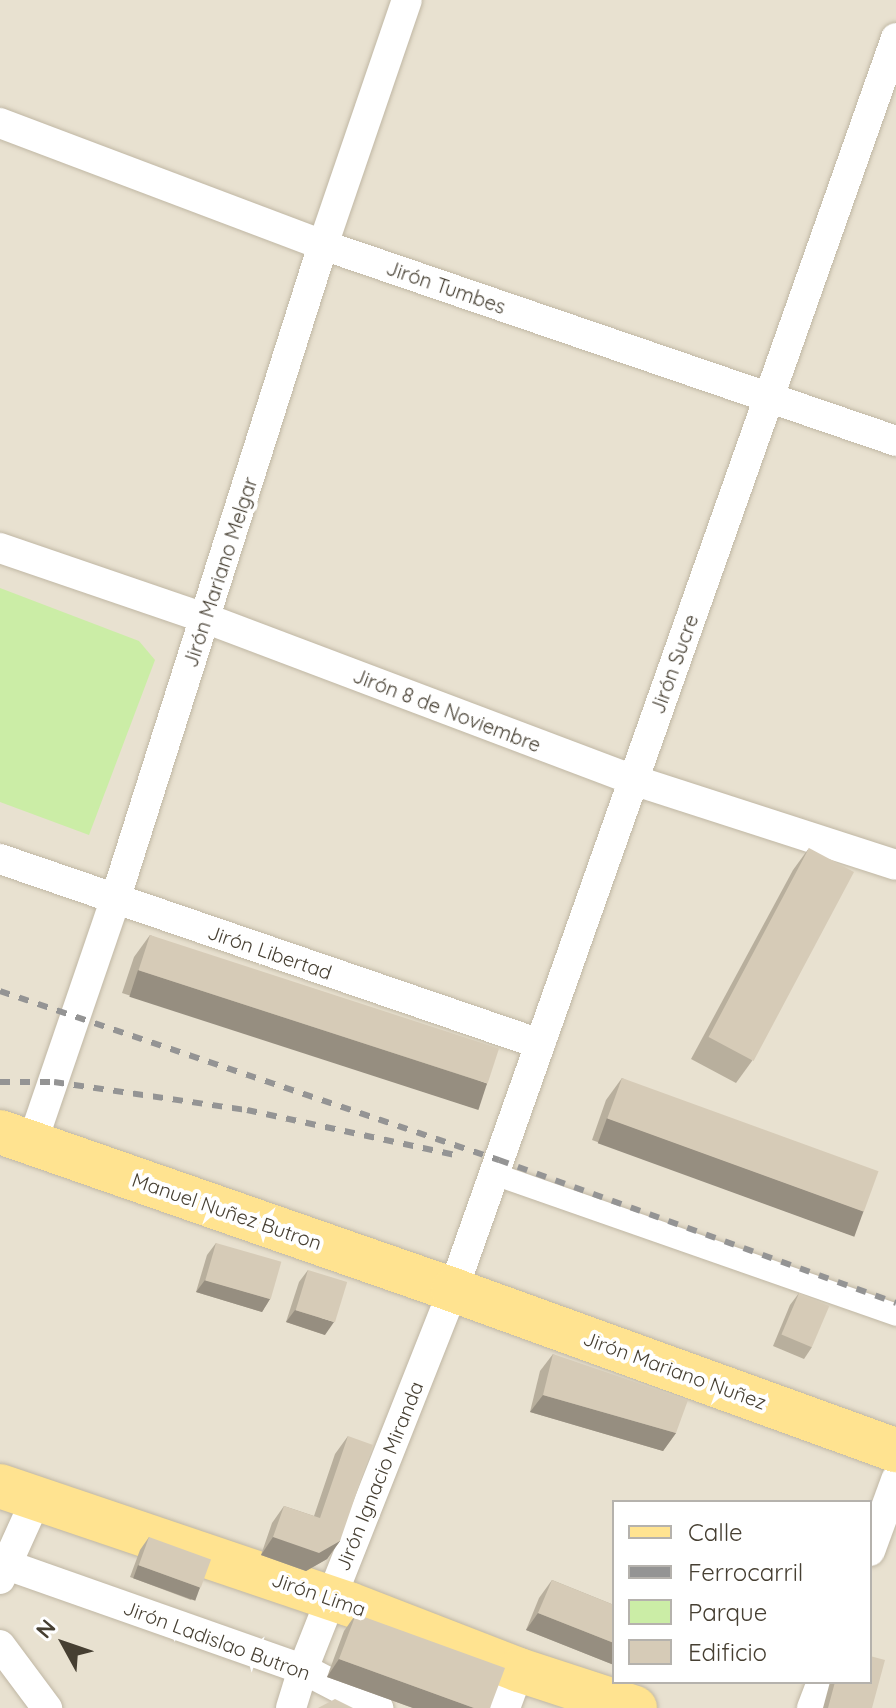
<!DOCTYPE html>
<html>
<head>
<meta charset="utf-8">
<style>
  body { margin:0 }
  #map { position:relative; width:896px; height:1708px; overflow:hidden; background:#f4efe3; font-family:Quicksand,sans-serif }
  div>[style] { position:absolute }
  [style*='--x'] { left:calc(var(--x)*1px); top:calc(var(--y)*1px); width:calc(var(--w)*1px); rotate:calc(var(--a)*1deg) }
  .residential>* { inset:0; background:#e8e1d0 }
  .green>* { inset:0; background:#cbeda6 }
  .roads { filter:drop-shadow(0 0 2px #c0b7a4) drop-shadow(0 0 2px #c0b7a4) }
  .pedestrian>* { height:22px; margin:-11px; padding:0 11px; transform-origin:11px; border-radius:11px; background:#fff }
  .minor>* { height:30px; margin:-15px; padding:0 15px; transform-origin:15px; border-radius:15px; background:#fff }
  .primary>* { height:44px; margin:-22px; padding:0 22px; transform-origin:22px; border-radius:22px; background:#ffe390 }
  .rail>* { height:6px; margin-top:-3px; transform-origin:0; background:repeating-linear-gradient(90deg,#949494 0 10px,transparent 0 20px) }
  .wall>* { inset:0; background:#b8af9d }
  .shaded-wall>* { inset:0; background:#968e80; transform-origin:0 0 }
  .building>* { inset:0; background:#d6cbb7; transform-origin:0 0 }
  span { translate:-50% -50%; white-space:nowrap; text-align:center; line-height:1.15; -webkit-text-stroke:8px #fff; paint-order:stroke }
  .street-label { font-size:20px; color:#463f32 }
  .legend { position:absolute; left:612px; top:1500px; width:260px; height:184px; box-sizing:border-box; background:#fff; border:2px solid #b5b2ad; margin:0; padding:10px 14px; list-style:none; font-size:24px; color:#463f32 }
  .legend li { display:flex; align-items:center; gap:16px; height:40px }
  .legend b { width:40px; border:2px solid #b5b2ad }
  .north { position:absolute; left:24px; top:1604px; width:80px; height:80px; -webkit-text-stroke:6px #fff; paint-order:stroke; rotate:310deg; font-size:22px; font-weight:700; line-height:32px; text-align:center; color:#463f32 }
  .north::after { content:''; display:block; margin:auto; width:28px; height:36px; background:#463f32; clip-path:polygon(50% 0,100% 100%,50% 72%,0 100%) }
</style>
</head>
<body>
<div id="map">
  <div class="residential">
    <i style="clip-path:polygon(evenodd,0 0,896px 0,896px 1708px,0 1708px,0 0,614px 1502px,870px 1502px,870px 1682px,614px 1682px,614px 1502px)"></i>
  </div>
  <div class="green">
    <i style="clip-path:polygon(0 588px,139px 641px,155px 660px,89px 835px,0 802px)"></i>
  </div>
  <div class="roads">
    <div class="pedestrian">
      <i style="--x:494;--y:1174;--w:426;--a:19.3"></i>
    </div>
    <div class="minor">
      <i style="--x:0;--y:123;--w:345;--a:20.7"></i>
      <i style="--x:323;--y:245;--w:606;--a:18.88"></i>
      <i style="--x:0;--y:548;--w:217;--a:18.9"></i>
      <i style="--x:205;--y:618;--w:458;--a:20.7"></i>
      <i style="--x:633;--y:780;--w:276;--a:17.9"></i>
      <i style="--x:0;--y:859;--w:571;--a:18.91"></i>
      <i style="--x:32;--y:1143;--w:257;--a:-71.1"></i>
      <i style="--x:115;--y:900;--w:687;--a:-72.38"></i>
      <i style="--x:323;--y:245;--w:259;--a:-71.1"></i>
      <i style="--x:870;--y:1551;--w:76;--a:-69.9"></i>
      <i style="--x:7;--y:1565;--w:314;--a:19.4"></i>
      <i style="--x:303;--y:1669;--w:85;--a:27.5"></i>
      <i style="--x:0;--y:1579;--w:90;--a:-65.7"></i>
      <i style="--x:0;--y:1645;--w:79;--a:53.3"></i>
      <i style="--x:291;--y:1708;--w:41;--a:-72.9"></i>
      <i style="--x:303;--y:1669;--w:408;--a:-68.4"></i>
      <i style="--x:453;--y:1290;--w:1328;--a:-70.51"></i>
      <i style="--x:505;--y:1708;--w:40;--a:-69.8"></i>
      <i style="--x:812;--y:1708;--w:28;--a:-69"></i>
    </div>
    <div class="primary">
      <i style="--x:0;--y:1132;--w:480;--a:19.2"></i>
      <i style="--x:453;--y:1290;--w:471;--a:19.9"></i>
      <i style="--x:0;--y:1486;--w:368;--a:18.7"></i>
      <i style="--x:349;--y:1604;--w:182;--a:21.2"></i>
      <i style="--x:519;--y:1670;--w:122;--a:18.1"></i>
    </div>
  </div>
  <div class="rail">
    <i style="--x:0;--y:991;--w:527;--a:18.71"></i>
    <i style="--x:499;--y:1160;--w:422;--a:19.8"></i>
    <i style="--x:0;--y:1082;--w:54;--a:0"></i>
    <i style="--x:54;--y:1082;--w:195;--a:8.3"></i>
    <i style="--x:247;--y:1110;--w:213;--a:12.2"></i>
  </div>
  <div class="wall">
    <i style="clip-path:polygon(809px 848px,752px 1061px,736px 1083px,691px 1059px,793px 870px)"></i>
    <i style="clip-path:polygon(150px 935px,487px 1084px,471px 1107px,122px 993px,134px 957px)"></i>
    <i style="clip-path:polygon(622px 1078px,864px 1211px,848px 1234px,592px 1140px,606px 1100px)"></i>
    <i style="clip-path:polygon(216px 1243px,270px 1299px,262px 1312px,196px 1292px,207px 1255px)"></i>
    <i style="clip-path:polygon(308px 1270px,325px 1335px,286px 1322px,299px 1282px)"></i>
    <i style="clip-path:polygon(799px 1293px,812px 1347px,804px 1359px,773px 1346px,790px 1305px)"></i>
    <i style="clip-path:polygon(553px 1354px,676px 1433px,663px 1451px,530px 1412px,540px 1371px)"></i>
    <i style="clip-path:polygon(348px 1436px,340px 1541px,327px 1559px,306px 1571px,261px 1555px,272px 1523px,284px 1506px,314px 1516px,335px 1454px)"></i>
    <i style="clip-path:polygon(149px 1537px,200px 1588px,191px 1600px,130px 1577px,140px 1550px)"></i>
    <i style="clip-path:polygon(552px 1580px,614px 1605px,614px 1665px,526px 1630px,539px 1598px)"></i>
    <i style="clip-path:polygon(356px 1614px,490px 1708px,413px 1708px,327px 1677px,344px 1631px)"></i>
    <i style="clip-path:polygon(830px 1682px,870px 1682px,872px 1708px,823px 1708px)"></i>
  </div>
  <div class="shaded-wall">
    <i style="left:138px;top:970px;width:367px;height:28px;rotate:18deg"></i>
    <i style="left:607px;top:1118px;width:273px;height:27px;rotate:20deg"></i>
    <i style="clip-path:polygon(205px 1280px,270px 1299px,262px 1312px,196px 1292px)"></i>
    <i style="clip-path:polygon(295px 1310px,334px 1322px,325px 1335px,286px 1322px)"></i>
    <i style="clip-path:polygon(543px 1395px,676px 1433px,663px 1451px,530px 1412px)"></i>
    <i style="clip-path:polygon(273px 1537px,340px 1541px,327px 1559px,306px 1571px,261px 1555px)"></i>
    <i style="left:138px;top:1565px;width:66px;height:14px;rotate:20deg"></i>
    <i style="clip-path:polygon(538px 1613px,614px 1643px,614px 1665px,526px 1630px)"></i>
    <i style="clip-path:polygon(339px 1659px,474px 1708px,413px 1708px,327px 1677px)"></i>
  </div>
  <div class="building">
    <i style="left:809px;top:848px;width:51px;height:214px;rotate:28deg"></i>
    <i style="left:150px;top:935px;width:367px;height:37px;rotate:18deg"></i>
    <i style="left:622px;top:1078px;width:273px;height:43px;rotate:20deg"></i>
    <i style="left:216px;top:1243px;width:68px;height:39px;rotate:16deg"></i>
    <i style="left:308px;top:1270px;width:41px;height:42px;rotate:17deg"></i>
    <i style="left:799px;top:1293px;width:33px;height:45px;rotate:23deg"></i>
    <i style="clip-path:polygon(553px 1354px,688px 1400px,676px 1433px,543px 1395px)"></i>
    <i style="clip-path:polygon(348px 1436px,373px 1445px,340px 1541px,319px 1553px,273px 1537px,284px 1506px,320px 1518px)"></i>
    <i style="left:149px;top:1537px;width:66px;height:30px;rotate:20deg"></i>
    <i style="clip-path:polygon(552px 1580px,614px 1605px,614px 1643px,538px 1613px)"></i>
    <i style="clip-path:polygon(356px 1614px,505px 1668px,490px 1708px,474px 1708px,339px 1659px)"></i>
    <i style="clip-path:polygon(870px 1656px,885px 1660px,872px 1708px,828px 1708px,835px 1682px,870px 1682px)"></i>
    <i style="clip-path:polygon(335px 1699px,353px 1708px,318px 1708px)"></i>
  </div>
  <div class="street-label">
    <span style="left:446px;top:287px;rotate:19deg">Jirón Tumbes</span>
    <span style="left:220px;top:572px;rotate:-72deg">Jirón Mariano Melgar</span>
    <span style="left:674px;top:664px;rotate:-70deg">Jirón Sucre</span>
    <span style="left:447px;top:710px;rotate:21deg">Jirón 8 de Noviembre</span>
    <span style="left:270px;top:952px;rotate:19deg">Jirón Libertad</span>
    <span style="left:227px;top:1211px;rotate:19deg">Manuel Nuñez Butron</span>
    <span style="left:675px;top:1370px;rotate:20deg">Jirón Mariano Nuñez</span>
    <span style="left:379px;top:1476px;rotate:-68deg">Jirón Ignacio Miranda</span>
    <span style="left:319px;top:1594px;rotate:19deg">Jirón Lima</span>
    <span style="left:217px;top:1640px;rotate:20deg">Jirón Ladislao Butron</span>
  </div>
  <ul class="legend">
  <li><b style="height:10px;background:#ffe390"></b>Calle</li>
  <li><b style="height:10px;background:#949494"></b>Ferrocarril</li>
  <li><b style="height:22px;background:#cbeda6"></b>Parque</li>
  <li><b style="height:22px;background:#d6cbb7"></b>Edificio</li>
  </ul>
  <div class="north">N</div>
</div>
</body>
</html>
